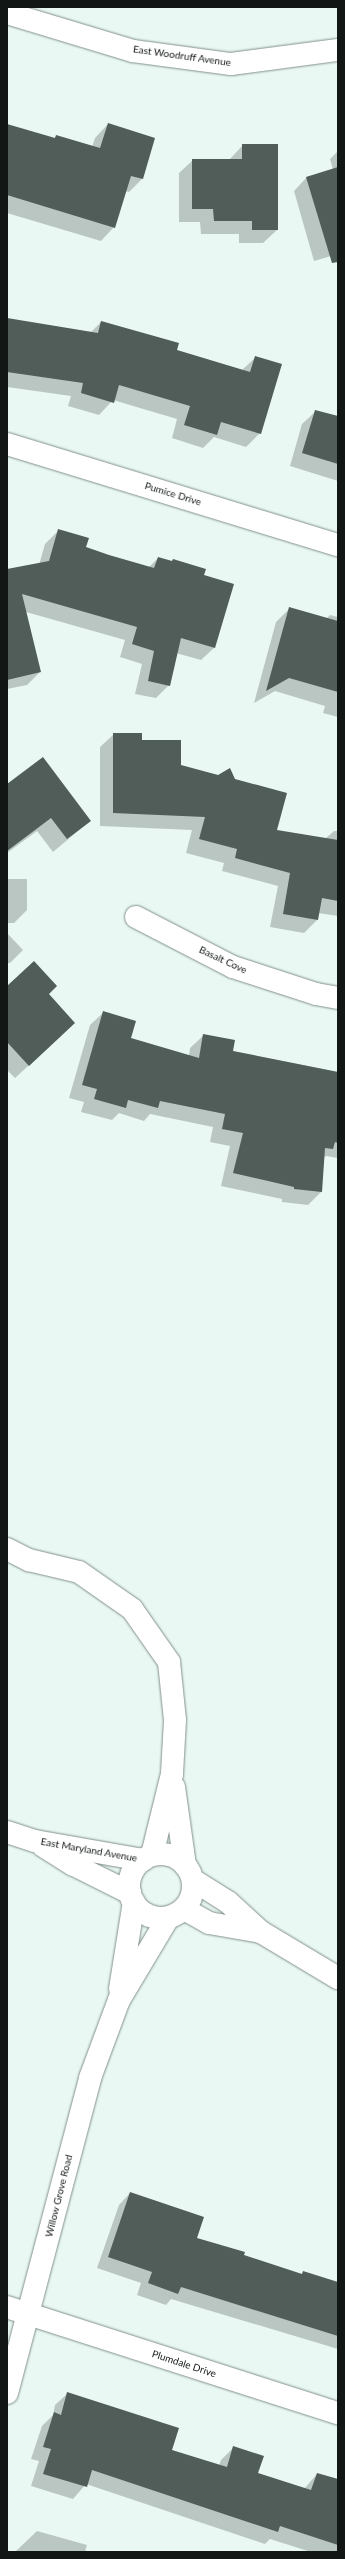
<!DOCTYPE html>
<html>
<head>
<meta charset="utf-8">
<style>
  body { margin:0 }
  #map { position:relative; width:345px; height:2559px; overflow:hidden; background:#e9f8f3; font-family:Lato,sans-serif }
  div>[style] { position:absolute }
  [style*='--x'] { left:calc(var(--x)*1px); top:calc(var(--y)*1px); width:calc(var(--w)*1px); rotate:calc(var(--a)*1deg) }
  .shadow>* { inset:0; background:#0003 }
  .building>* { inset:0; background:#505d58 }
  .roads { filter:drop-shadow(0 0 1px #82908b) drop-shadow(0 0 1px #82908b) }
  .street>* { height:22px; margin:-11px; padding:0 11px; transform-origin:11px; border-radius:11px; background:#fff }
  .secondary>* { height:22px; margin:-11px; padding:0 11px; transform-origin:11px; border-radius:11px; background:#fff }
  .secondary>.ring { margin:-11px; padding:0; box-sizing:content-box; background:none; border:22px solid #fff; border-radius:50% }
  span { translate:-50% -50%; white-space:nowrap; text-align:center; line-height:1.15; -webkit-text-stroke:4px #fff; paint-order:stroke }
  .street-label { font-size:10px; color:#121715 }
  .frame { position:absolute; inset:0; border:8px solid #121715; pointer-events:none }
</style>
</head>
<body>
<div id="map">
  <div class="shadow">
    <i style="clip-path:polygon(239px 7px,256px 7px,255px 8px)"></i>
    <i style="clip-path:polygon(108px 124px,142px 179px,129px 192px,125px 191px,114px 227px,101px 241px,7px 213px,7px 125px,54px 139px,56px 136px,92px 147px,95px 138px)"></i>
    <i style="clip-path:polygon(243px 145px,277px 230px,263px 243px,239px 243px,239px 234px,201px 234px,200px 222px,179px 222px,179px 173px,193px 160px,229px 160px)"></i>
    <i style="clip-path:polygon(338px 151px,338px 254px,314px 261px,294px 191px,307px 177px,333px 170px,330px 159px)"></i>
    <i style="clip-path:polygon(7px 319px,91px 332px,101px 322px,176px 350px,242px 370px,256px 357px,260px 433px,246px 447px,214px 437px,203px 448px,172px 438px,177px 419px,113px 400px,99px 415px,68px 406px,71px 396px,7px 387px)"></i>
    <i style="clip-path:polygon(316px 411px,338px 418px,338px 481px,290px 466px,302px 424px)"></i>
    <i style="clip-path:polygon(58px 531px,85px 548px,148px 568px,158px 558px,171px 562px,173px 560px,203px 576px,215px 647px,201px 660px,176px 653px,169px 685px,156px 698px,135px 694px,142px 664px,120px 657px,125px 640px,26px 612px,40px 672px,27px 685px,7px 689px,7px 572px,39px 565px,45px 544px)"></i>
    <i style="clip-path:polygon(290px 608px,326px 619px,330px 615px,338px 617px,338px 717px,323px 713px,325px 706px,275px 691px,254px 703px,276px 622px)"></i>
    <i style="clip-path:polygon(114px 734px,140px 741px,180px 766px,234px 779px,276px 831px,325px 839px,334px 831px,338px 831px,338px 916px,318px 913px,317px 920px,304px 933px,270px 927px,278px 886px,222px 871px,224px 863px,186px 853px,192px 830px,100px 826px,100px 747px)"></i>
    <i style="clip-path:polygon(7px 787px,90px 821px,53px 852px,37px 831px,7px 853px)"></i>
    <i style="clip-path:polygon(7px 879px,27px 879px,27px 910px,14px 923px,7px 923px)"></i>
    <i style="clip-path:polygon(7px 933px,23px 950px,10px 963px,7px 963px)"></i>
    <i style="clip-path:polygon(7px 988px,47px 994px,61px 1036px,15px 1078px,7px 1070px)"></i>
    <i style="clip-path:polygon(104px 1012px,130px 1039px,189px 1056px,190px 1048px,204px 1035px,232px 1051px,338px 1072px,338px 1158px,326px 1156px,324px 1158px,321px 1192px,308px 1205px,282px 1202px,282px 1199px,221px 1186px,230px 1146px,210px 1142px,213px 1127px,150px 1114px,144px 1121px,119px 1113px,112px 1120px,81px 1112px,84px 1102px,69px 1098px,90px 1025px)"></i>
    <i style="clip-path:polygon(130px 2193px,196px 2239px,301px 2275px,303px 2272px,338px 2283px,338px 2349px,171px 2299px,166px 2305px,137px 2295px,141px 2283px,97px 2268px,119px 2205px)"></i>
    <i style="clip-path:polygon(68px 2393px,171px 2451px,219px 2466px,221px 2460px,234px 2447px,257px 2473px,304px 2489px,317px 2474px,338px 2480px,338px 2552px,311px 2552px,270px 2539px,265px 2544px,86px 2484px,73px 2499px,31px 2486px,39px 2461px,31px 2459px,42px 2426px,53px 2415px,55px 2405px)"></i>
    <i style="clip-path:polygon(37px 2531px,87px 2545px,85px 2552px,15px 2552px)"></i>
  </div>
  <div class="building">
    <i style="clip-path:polygon(108px 123px,155px 138px,143px 179px,131px 176px,115px 228px,7px 195px,7px 124px,55px 138px,56px 135px,100px 148px)"></i>
    <i style="clip-path:polygon(242px 144px,278px 144px,278px 230px,252px 230px,252px 221px,214px 221px,213px 209px,192px 209px,192px 159px,242px 159px)"></i>
    <i style="clip-path:polygon(338px 167px,338px 262px,332px 263px,306px 177px)"></i>
    <i style="clip-path:polygon(7px 318px,98px 333px,101px 321px,179px 343px,177px 350px,250px 372px,255px 356px,282px 364px,261px 434px,221px 422px,217px 435px,184px 425px,190px 406px,119px 385px,114px 403px,81px 393px,83px 383px,7px 372px)"></i>
    <i style="clip-path:polygon(315px 410px,338px 416px,338px 464px,302px 453px)"></i>
    <i style="clip-path:polygon(58px 529px,89px 538px,86px 547px,109px 555px,154px 568px,158px 557px,172px 561px,173px 559px,206px 569px,204px 575px,234px 584px,215px 648px,181px 638px,170px 686px,148px 681px,154px 651px,132px 644px,137px 627px,22px 594px,41px 672px,7px 680px,7px 569px,49px 561px)"></i>
    <i style="clip-path:polygon(289px 607px,338px 621px,338px 692px,289px 678px,266px 691px)"></i>
    <i style="clip-path:polygon(113px 733px,142px 733px,142px 740px,181px 740px,181px 765px,218px 775px,230px 768px,235px 779px,287px 793px,277px 830px,338px 840px,338px 901px,322px 898px,318px 920px,283px 914px,290px 873px,235px 858px,237px 849px,199px 839px,205px 817px,113px 813px)"></i>
    <i style="clip-path:polygon(43px 757px,91px 821px,67px 839px,51px 818px,7px 851px,7px 784px)"></i>
    <i style="clip-path:polygon(34px 961px,57px 986px,49px 994px,75px 1023px,29px 1066px,7px 1042px,7px 986px)"></i>
    <i style="clip-path:polygon(103px 1011px,136px 1021px,131px 1038px,199px 1058px,203px 1034px,235px 1040px,233px 1051px,338px 1072px,338px 1143px,335px 1142px,333px 1149px,325px 1148px,322px 1192px,294px 1189px,294px 1187px,233px 1173px,243px 1133px,222px 1129px,225px 1114px,160px 1101px,158px 1108px,128px 1100px,126px 1108px,94px 1099px,97px 1089px,82px 1085px)"></i>
    <i style="clip-path:polygon(130px 2192px,204px 2217px,197px 2238px,245px 2252px,244px 2255px,302px 2274px,303px 2271px,338px 2282px,338px 2336px,181px 2287px,178px 2294px,148px 2283px,152px 2272px,108px 2257px)"></i>
    <i style="clip-path:polygon(67px 2392px,179px 2428px,172px 2450px,227px 2467px,233px 2446px,264px 2456px,258px 2473px,311px 2490px,317px 2473px,338px 2479px,338px 2545px,280px 2526px,278px 2532px,92px 2470px,87px 2487px,43px 2474px,51px 2449px,43px 2447px,54px 2412px,61px 2415px)"></i>
  </div>
  <div class="roads">
    <div class="street">
      <i style="--x:7;--y:13;--w:132;--a:16.8"></i>
      <i style="--x:133;--y:51;--w:99;--a:7.6"></i>
      <i style="--x:231;--y:64;--w:108;--a:-7.5"></i>
      <i style="--x:7;--y:444;--w:346;--a:17"></i>
      <i style="--x:136;--y:917;--w:109;--a:27.3"></i>
      <i style="--x:233;--y:967;--w:87;--a:18"></i>
      <i style="--x:316;--y:994;--w:22;--a:10"></i>
      <i style="--x:7;--y:1549;--w:25;--a:27"></i>
      <i style="--x:29;--y:1560;--w:51;--a:13.5"></i>
      <i style="--x:79;--y:1572;--w:65;--a:34.9"></i>
      <i style="--x:132;--y:1609;--w:65;--a:55.1"></i>
      <i style="--x:169;--y:1662;--w:58;--a:84.1"></i>
      <i style="--x:175;--y:1720;--w:54;--a:93.2"></i>
      <i style="--x:172;--y:1774;--w:83;--a:103.9"></i>
      <i style="--x:174;--y:1787;--w:79;--a:82"></i>
      <i style="--x:120;--y:1989;--w:88;--a:-80.9"></i>
      <i style="--x:7;--y:2307;--w:348;--a:17.8"></i>
      <i style="--x:7;--y:2393;--w:326;--a:-75.2"></i>
      <i style="--x:90;--y:2078;--w:83;--a:-69.6"></i>
      <i style="--x:119;--y:2000;--w:96;--a:-59.1"></i>
    </div>
    <div class="secondary">
      <i style="--x:7;--y:1832;--w:29;--a:18"></i>
      <i style="--x:35;--y:1841;--w:110;--a:10"></i>
      <i style="--x:43;--y:1846;--w:36;--a:32"></i>
      <i style="--x:74;--y:1865;--w:63;--a:26.6"></i>
      <i class="ring" style="left:129px;top:1854px;width:42px;height:42px"></i>
      <i style="--x:193;--y:1880;--w:41;--a:32.2"></i>
      <i style="--x:228;--y:1902;--w:45;--a:42.3"></i>
      <i style="--x:261;--y:1932;--w:90;--a:30.9"></i>
      <i style="--x:184;--y:1909;--w:29;--a:29"></i>
      <i style="--x:209;--y:1923;--w:53;--a:9.8"></i>
    </div>
  </div>
  <div class="street-label">
    <span style="left:182px;top:56px;rotate:8deg">East Woodruff Avenue</span>
    <span style="left:173px;top:494px;rotate:17deg">Pumice Drive</span>
    <span style="left:223px;top:960px;rotate:25deg">Basalt Cove</span>
    <span style="left:89px;top:1850px;rotate:10deg">East Maryland Avenue</span>
    <span style="left:59px;top:2196px;rotate:-76deg">Willow Grove Road</span>
    <span style="left:184px;top:2364px;rotate:18deg">Plumdale Drive</span>
  </div>
  <div class="frame"></div>
</div>
</body>
</html>
